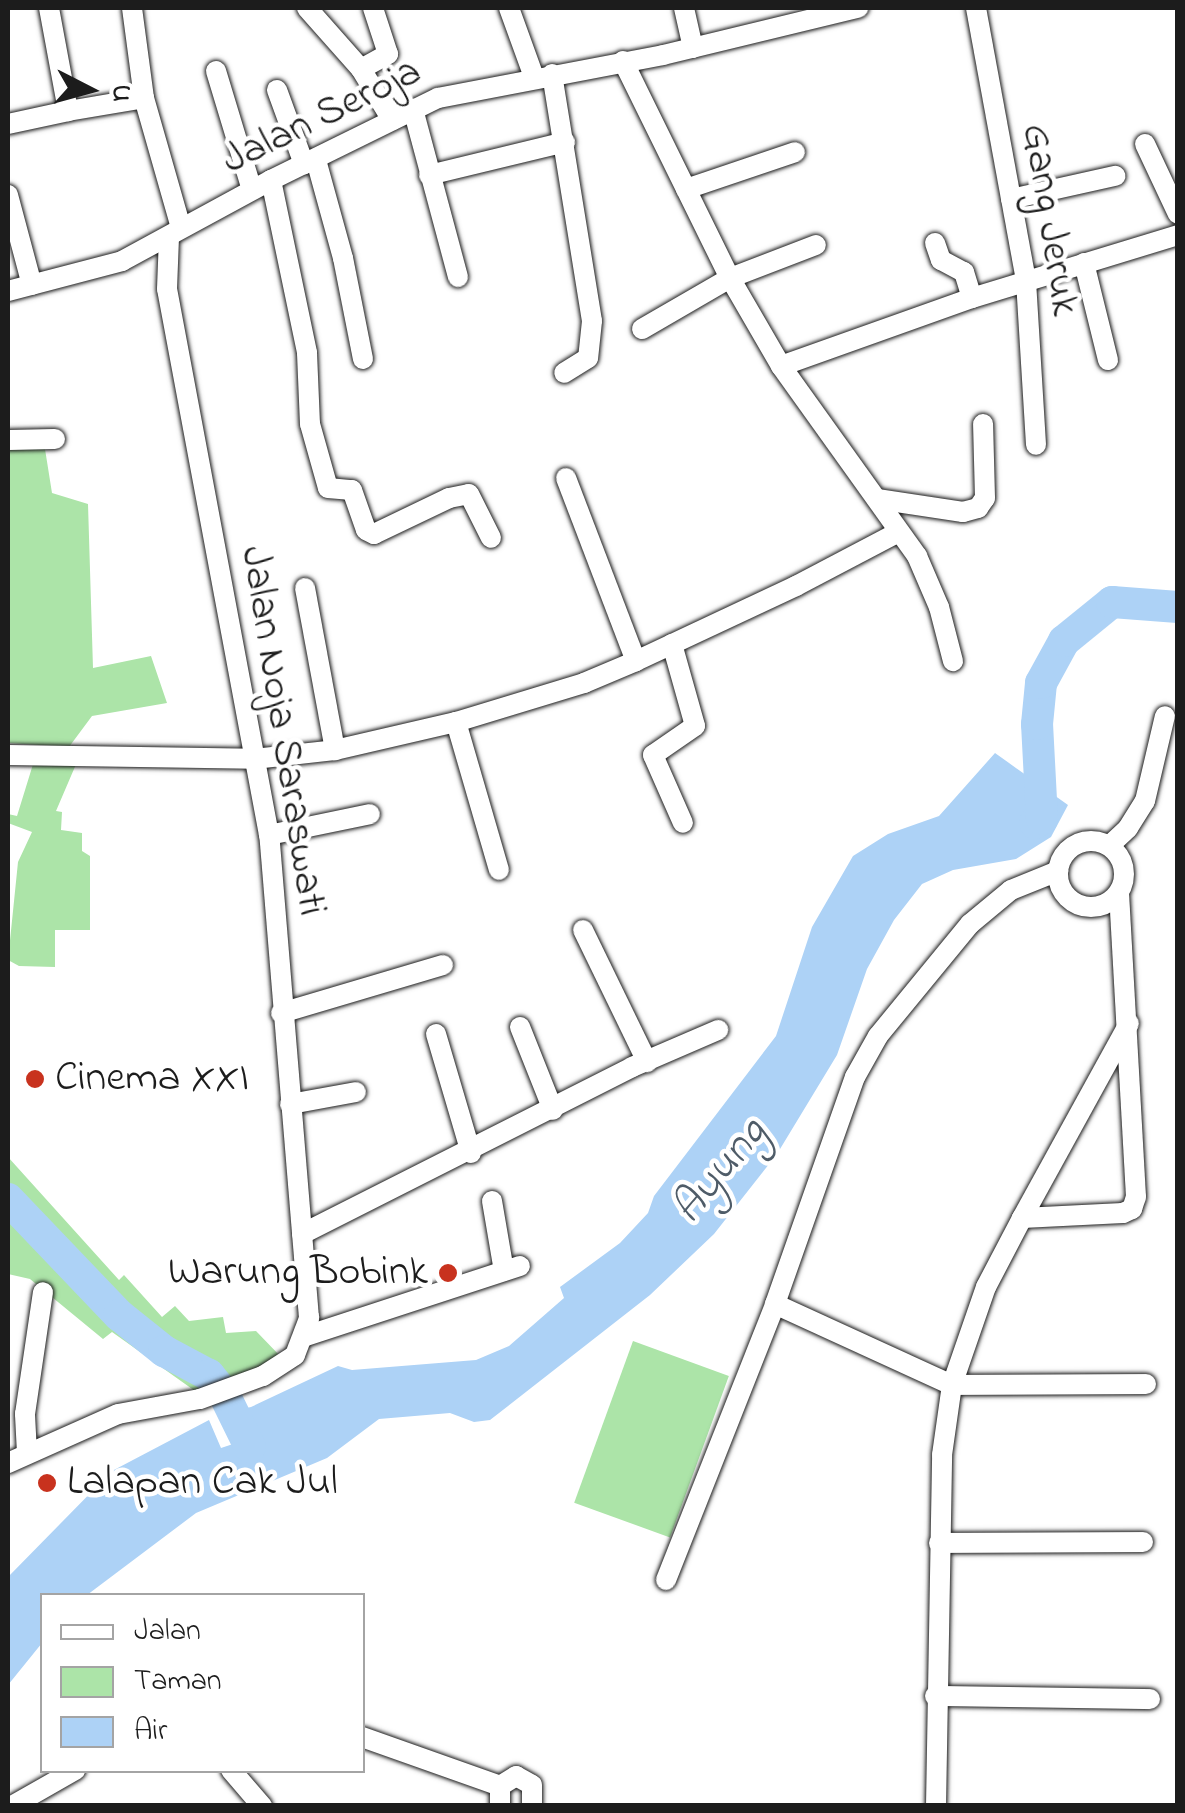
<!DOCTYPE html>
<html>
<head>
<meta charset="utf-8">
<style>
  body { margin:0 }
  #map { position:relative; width:1185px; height:1813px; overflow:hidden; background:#fff; font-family:"Indie Flower",sans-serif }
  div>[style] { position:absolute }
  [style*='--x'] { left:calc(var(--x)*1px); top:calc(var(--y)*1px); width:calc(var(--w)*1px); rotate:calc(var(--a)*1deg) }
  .green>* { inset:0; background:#ace4a8; transform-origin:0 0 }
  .water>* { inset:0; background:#add2f6 }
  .river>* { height:32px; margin:-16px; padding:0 16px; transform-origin:16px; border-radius:16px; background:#add2f6 }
  .roads { filter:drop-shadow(0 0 2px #1c1c1c) drop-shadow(0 0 2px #1c1c1c) }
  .minor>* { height:20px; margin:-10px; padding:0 10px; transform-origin:10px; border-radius:10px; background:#fff }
  .minor>.ring { margin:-10px; padding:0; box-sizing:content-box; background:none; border:20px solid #fff; border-radius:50% }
  .dots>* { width:28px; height:28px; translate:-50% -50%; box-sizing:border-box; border:5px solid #fff; border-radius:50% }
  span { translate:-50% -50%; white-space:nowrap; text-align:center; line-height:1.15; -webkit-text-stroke:9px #fff; paint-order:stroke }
  .street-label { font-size:42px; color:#1c1c1c }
  .poi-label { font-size:42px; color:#1c1c1c }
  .left { translate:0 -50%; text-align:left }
  .right { translate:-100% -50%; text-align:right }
  .water-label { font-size:45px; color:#4f5c68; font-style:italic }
  .frame { position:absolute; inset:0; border:10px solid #1c1c1c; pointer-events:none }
  .legend { position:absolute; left:40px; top:1593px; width:325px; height:180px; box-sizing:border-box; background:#fff; border:2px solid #a4a4a4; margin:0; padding:12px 18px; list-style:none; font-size:30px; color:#1c1c1c }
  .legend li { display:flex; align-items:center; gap:20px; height:50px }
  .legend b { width:50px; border:2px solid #a4a4a4 }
  .north { position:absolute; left:40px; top:40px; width:100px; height:100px; -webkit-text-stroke:8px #fff; paint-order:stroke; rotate:96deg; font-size:28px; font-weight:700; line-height:40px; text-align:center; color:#1c1c1c }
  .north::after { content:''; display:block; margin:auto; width:35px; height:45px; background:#1c1c1c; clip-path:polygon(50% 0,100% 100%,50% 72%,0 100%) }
</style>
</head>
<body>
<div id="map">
  <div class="green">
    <i style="clip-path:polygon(8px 449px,45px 449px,52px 493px,88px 504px,93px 668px,151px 656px,167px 703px,92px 716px,69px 747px,8px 743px)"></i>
    <i style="clip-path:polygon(34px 761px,77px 762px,56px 811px,62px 812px,61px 830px,82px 833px,82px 851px,90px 856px,90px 930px,55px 930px,55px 967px,19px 966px,8px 960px,18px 862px,32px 832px,8px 823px,8px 814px,17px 816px)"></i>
    <i style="clip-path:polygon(8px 1157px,119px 1280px,124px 1275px,162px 1317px,175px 1306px,189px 1321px,223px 1317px,226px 1333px,256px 1331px,283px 1359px,195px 1391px,112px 1332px,103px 1339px,30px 1279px,8px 1274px)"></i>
    <i style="left:633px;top:1341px;width:102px;height:172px;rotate:20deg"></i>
  </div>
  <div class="water">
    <i style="clip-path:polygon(995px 753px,1068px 805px,1051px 837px,1016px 859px,953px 870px,922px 884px,894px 920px,867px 969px,837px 1055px,777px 1154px,714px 1234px,650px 1295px,490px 1420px,474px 1422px,450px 1413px,379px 1419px,327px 1458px,196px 1513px,87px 1595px,42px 1596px,42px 1643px,8px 1685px,8px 1577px,112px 1471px,209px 1420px,221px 1448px,236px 1443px,224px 1413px,251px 1407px,338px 1366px,352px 1370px,476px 1360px,509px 1346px,564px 1298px,560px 1287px,620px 1243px,648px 1213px,654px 1196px,776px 1036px,812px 927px,853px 856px,888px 834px,939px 816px)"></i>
  </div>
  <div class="river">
    <i style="--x:1035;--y:823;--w:8;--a:-30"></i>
    <i style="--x:1042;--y:819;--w:95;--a:-93"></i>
    <i style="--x:1037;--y:724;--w:41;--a:-84.4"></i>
    <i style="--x:1041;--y:683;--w:48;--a:-61.3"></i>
    <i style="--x:1064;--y:641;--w:62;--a:-39.1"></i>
    <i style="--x:1112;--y:602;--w:66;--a:4.3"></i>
    <i style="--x:8;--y:1199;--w:161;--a:46.3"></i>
    <i style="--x:119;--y:1315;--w:58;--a:38.7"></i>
    <i style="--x:164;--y:1351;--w:51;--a:28.1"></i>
    <i style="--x:209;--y:1375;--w:22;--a:51"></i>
    <i style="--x:223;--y:1392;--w:61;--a:63.9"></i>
  </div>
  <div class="roads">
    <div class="minor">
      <i style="--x:49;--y:8;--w:105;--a:79.5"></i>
      <i style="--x:68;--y:111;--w:77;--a:-9.7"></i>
      <i style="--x:132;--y:8;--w:91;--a:82.4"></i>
      <i style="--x:144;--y:98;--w:135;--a:74.1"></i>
      <i style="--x:307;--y:8;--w:81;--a:48.5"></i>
      <i style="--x:361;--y:69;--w:60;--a:58.7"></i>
      <i style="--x:509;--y:8;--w:73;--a:70.1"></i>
      <i style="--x:684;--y:8;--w:41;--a:77.3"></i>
      <i style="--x:976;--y:8;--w:278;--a:79.6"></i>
      <i style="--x:1026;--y:281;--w:164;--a:86.5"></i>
      <i style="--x:623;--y:61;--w:242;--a:63.8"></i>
      <i style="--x:730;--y:278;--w:102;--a:59.9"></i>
      <i style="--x:781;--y:366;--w:234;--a:54.4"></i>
      <i style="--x:917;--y:556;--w:56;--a:66.7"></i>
      <i style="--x:939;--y:607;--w:56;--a:75.5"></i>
      <i style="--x:361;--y:69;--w:31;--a:-29"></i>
      <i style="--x:388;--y:54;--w:48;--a:-108.1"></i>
      <i style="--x:216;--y:71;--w:124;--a:73.2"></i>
      <i style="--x:552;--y:74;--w:250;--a:80.8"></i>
      <i style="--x:592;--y:321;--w:37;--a:96"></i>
      <i style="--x:588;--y:358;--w:28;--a:148"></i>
      <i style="--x:277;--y:90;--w:79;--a:70"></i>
      <i style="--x:413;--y:109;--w:174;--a:75"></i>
      <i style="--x:8;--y:124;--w:61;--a:-12.2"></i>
      <i style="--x:1145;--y:144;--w:77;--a:64.8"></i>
      <i style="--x:316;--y:160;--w:102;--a:74.6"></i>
      <i style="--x:343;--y:258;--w:103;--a:78.8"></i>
      <i style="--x:429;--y:175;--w:140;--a:-13.6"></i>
      <i style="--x:271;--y:180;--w:177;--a:78.2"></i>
      <i style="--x:307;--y:353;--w:71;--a:87.6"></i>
      <i style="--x:310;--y:424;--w:66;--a:74.3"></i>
      <i style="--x:328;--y:488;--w:24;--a:5"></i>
      <i style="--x:352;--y:490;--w:42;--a:70.7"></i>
      <i style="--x:366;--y:530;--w:9;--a:27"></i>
      <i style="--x:374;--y:534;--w:83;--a:-25.6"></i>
      <i style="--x:449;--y:498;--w:20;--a:-11"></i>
      <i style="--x:469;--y:494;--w:49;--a:63.4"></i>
      <i style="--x:686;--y:189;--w:115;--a:-18.7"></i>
      <i style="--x:8;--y:195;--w:93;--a:75.1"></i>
      <i style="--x:1011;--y:199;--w:107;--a:-12.5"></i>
      <i style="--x:935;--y:243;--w:18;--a:71"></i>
      <i style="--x:941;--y:260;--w:26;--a:28"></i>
      <i style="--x:964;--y:272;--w:27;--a:73"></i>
      <i style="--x:1084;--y:263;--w:100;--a:76.1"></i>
      <i style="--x:8;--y:291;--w:118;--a:-14.7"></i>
      <i style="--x:122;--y:261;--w:170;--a:-28.5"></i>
      <i style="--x:271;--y:180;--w:186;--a:-26.2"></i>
      <i style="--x:438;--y:98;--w:229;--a:-10.8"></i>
      <i style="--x:663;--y:55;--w:201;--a:-13.6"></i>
      <i style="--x:642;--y:329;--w:102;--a:-30.1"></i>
      <i style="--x:730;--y:278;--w:92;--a:-21"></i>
      <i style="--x:781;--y:366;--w:203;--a:-19.6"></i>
      <i style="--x:972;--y:298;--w:215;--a:-17"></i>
      <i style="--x:8;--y:440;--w:47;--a:-1.2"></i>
      <i style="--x:566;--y:478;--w:196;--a:69.1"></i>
      <i style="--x:877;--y:499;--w:87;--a:8.6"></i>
      <i style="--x:963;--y:512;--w:16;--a:-15"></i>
      <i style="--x:978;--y:508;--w:12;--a:-55"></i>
      <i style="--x:985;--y:498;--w:74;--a:-91.5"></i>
      <i style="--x:305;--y:588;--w:165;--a:79.5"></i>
      <i style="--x:672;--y:644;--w:85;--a:74.3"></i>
      <i style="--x:695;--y:726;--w:51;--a:145.4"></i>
      <i style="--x:653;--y:755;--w:74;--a:66.2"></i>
      <i style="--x:456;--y:722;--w:154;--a:73.8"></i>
      <i style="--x:8;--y:755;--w:246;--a:0.9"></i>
      <i style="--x:254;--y:759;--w:81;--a:-6.3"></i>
      <i style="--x:335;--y:750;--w:124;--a:-13"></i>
      <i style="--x:456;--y:722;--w:134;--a:-16.9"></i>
      <i style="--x:584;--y:683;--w:56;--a:-22.9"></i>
      <i style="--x:636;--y:661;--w:177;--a:-25.1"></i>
      <i style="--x:796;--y:586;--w:116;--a:-27.7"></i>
      <i style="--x:269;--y:835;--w:103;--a:-11.7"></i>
      <i class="ring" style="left:1058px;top:841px;width:46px;height:46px"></i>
      <i style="--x:1109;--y:846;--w:26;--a:-43"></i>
      <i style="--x:1128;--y:828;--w:32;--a:-58"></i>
      <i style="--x:1145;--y:801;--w:87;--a:-76.8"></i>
      <i style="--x:583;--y:930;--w:147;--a:64.1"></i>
      <i style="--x:281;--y:1013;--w:169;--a:-16.5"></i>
      <i style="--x:520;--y:1027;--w:89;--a:68.3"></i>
      <i style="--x:436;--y:1034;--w:124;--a:73.6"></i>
      <i style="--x:290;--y:1104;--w:67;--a:-10.3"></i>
      <i style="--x:492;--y:1201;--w:71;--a:80.3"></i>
      <i style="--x:1022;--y:1218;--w:222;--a:-61.2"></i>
      <i style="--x:302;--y:1234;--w:370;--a:-26.8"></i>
      <i style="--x:632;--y:1067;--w:94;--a:-23.3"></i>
      <i style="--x:775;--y:1304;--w:195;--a:24.6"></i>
      <i style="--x:952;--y:1385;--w:194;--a:-0.3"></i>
      <i style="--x:306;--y:1336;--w:225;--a:-18.1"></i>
      <i style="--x:27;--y:1453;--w:39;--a:-93"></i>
      <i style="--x:25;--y:1414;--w:123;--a:-81.6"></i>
      <i style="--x:8;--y:1463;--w:120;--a:-24"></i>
      <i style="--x:118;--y:1414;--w:83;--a:-10.4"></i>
      <i style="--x:200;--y:1399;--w:67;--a:-20.1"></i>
      <i style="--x:263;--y:1376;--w:38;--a:-33"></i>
      <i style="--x:295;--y:1355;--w:40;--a:-69"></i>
      <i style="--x:309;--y:1318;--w:485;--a:-94.7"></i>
      <i style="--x:269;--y:835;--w:555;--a:-100.58"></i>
      <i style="--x:167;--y:289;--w:52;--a:-87.8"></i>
      <i style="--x:939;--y:1543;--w:204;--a:-0.3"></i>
      <i style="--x:666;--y:1580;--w:297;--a:-68.4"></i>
      <i style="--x:775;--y:1304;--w:241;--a:-70.6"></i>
      <i style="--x:855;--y:1077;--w:47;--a:-60.7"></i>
      <i style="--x:878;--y:1036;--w:145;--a:-50.6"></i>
      <i style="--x:970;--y:924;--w:53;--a:-39.7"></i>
      <i style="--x:1011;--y:890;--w:51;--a:-22"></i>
      <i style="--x:935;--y:1696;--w:215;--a:0.8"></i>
      <i style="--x:362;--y:1737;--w:146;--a:19.5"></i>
      <i style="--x:231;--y:1770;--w:48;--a:49.3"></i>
      <i style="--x:12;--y:1806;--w:73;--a:-29.7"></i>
      <i style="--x:500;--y:1806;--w:20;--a:-90"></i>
      <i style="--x:500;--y:1786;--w:19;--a:-32"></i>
      <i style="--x:516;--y:1776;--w:18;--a:29"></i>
      <i style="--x:532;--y:1785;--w:21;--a:90"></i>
      <i style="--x:936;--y:1806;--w:351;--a:-89"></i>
      <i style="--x:942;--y:1455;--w:71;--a:-81.9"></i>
      <i style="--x:952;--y:1385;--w:104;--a:-70.9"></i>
      <i style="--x:986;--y:1287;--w:78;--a:-62.4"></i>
      <i style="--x:1022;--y:1218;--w:101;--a:-2.8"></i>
      <i style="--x:1123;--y:1213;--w:10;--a:-24"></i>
      <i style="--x:1132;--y:1209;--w:13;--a:-72"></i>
      <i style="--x:1136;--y:1197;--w:305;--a:-93.2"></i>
    </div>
  </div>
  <div class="dots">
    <i style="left:35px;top:1079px;background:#c8321e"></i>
    <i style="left:448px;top:1273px;background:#c8321e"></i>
    <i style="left:47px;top:1483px;background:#c8321e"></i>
  </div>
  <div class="street-label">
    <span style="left:322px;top:117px;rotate:-26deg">Jalan Seroja</span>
    <span style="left:1049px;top:220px;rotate:81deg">Gang Jeruk</span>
    <span style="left:282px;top:731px;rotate:81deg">Jalan Noja Saraswati</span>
  </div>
  <div class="poi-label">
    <span class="left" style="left:55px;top:1079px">Cinema XXI</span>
    <span class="right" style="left:428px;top:1273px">Warung Bobink</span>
    <span class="left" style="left:67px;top:1483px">Lalapan Cak Jul</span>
  </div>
  <div class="water-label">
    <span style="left:721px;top:1172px;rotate:-51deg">Ayung</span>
  </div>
  <div class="frame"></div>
  <ul class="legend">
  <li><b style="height:12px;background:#fff"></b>Jalan</li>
  <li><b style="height:28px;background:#ace4a8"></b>Taman</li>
  <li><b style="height:28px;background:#add2f6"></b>Air</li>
  </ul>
  <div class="north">U</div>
</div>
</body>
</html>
